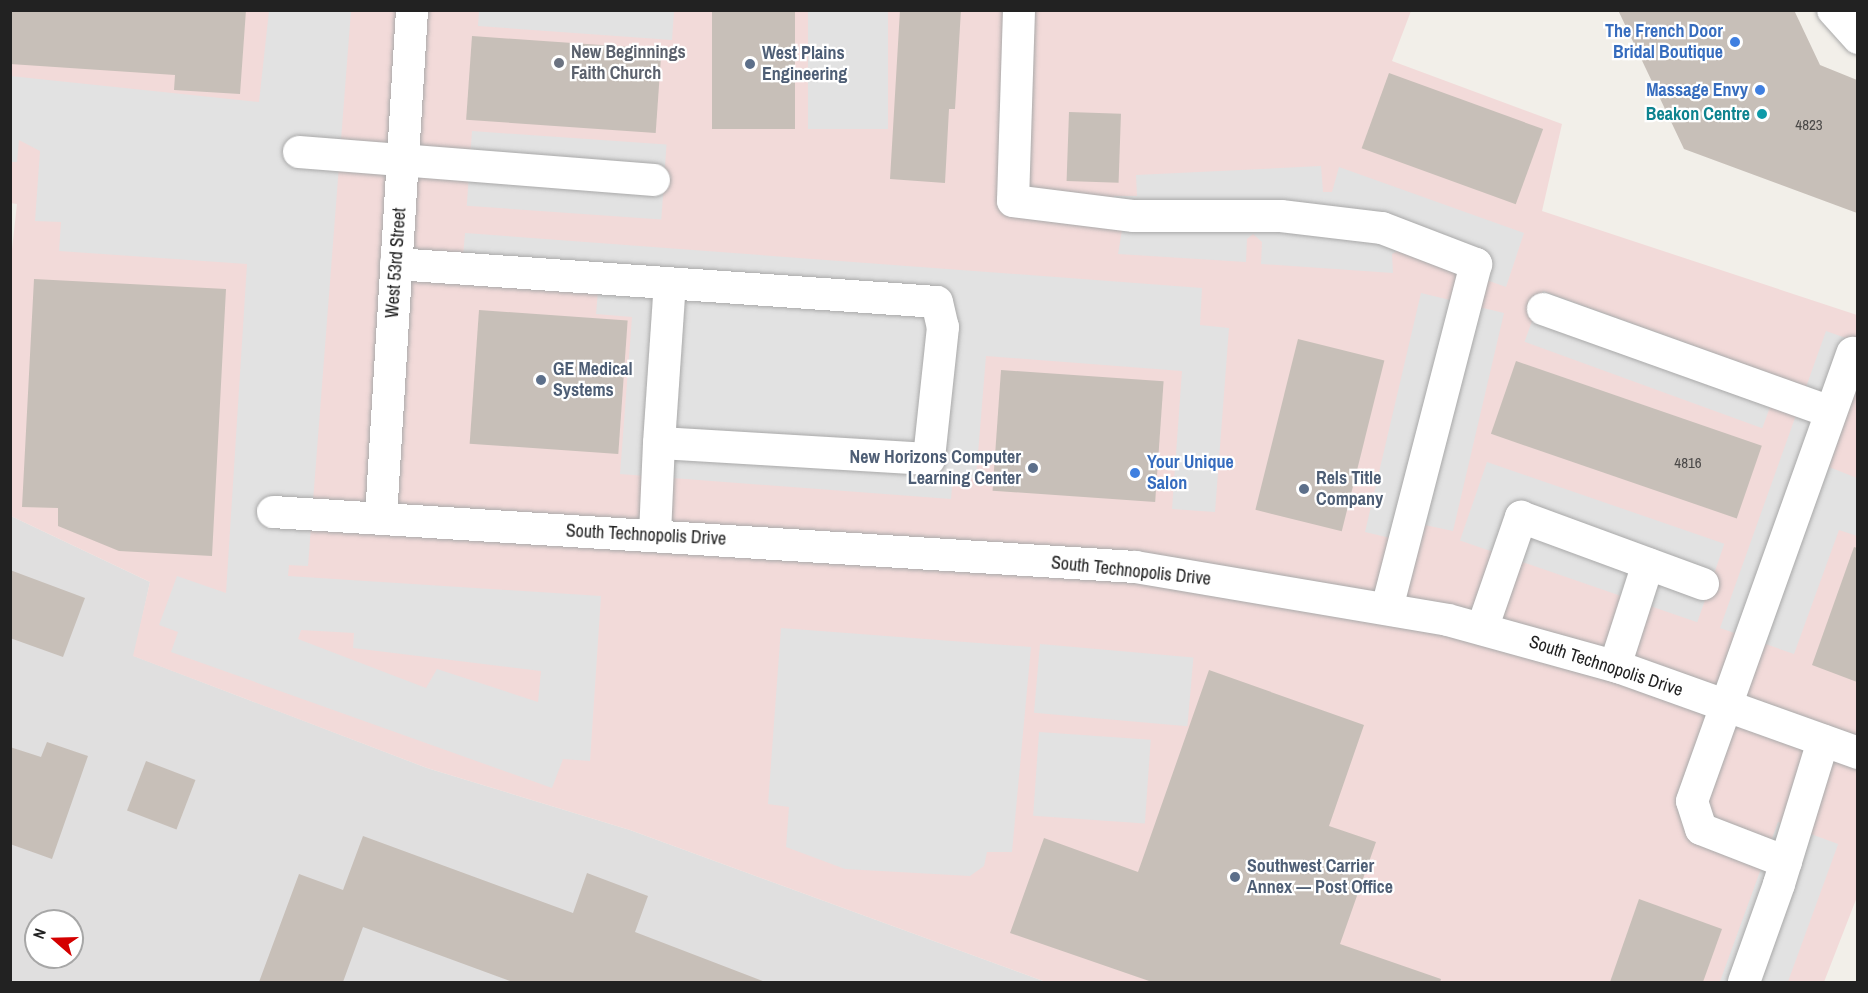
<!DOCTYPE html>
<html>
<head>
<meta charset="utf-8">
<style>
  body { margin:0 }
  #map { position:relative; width:1868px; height:993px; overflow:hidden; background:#f2efe9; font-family:"Archivo Narrow",sans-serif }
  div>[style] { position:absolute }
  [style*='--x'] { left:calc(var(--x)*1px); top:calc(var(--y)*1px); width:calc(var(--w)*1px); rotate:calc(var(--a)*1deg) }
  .residential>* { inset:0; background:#e0dfdf }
  .commercial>* { inset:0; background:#f2dad9 }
  .parking>* { inset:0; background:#e2e2e2; transform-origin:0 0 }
  .building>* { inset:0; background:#c7bfb8; transform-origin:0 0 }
  .roads { filter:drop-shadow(0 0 2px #a9a9a9) drop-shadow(0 0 2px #a9a9a9) }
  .minor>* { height:32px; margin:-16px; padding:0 16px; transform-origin:16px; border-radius:16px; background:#fff }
  .dots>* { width:16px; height:16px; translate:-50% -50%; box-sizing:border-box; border:3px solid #fff; border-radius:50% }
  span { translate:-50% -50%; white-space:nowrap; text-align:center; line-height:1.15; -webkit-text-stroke:4.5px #fff; paint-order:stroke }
  .number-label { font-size:15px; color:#4b4948 }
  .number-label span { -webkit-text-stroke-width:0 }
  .shop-label { font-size:18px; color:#366cbe; font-weight:700 }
  .right { translate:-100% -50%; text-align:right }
  .left { translate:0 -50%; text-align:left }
  .worship-label { font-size:18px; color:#5b616d; font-weight:700 }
  .service-label { font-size:18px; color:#4e5e75; font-weight:700 }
  .culture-label { font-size:18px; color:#0d838f; font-weight:700 }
  .street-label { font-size:18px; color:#222 }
  .frame { position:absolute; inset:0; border:12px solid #222; pointer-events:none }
  .north { position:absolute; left:24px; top:909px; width:60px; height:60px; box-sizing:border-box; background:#fff; border:2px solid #a7a7a7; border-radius:50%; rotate:290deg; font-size:16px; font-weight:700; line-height:24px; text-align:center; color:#222 }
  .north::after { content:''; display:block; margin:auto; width:21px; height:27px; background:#d40000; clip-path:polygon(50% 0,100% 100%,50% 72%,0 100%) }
</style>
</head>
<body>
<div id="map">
  <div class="residential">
    <i style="clip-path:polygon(evenodd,11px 516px,150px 582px,134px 656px,427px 768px,630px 830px,1046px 982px,11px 982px,11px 516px,36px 921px,72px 921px,72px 957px,36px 957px,36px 921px)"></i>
  </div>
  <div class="commercial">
    <i style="clip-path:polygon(11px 11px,1411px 11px,1392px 61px,1562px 124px,1542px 211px,1857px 315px,1857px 897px,1824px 982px,1046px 982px,630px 830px,427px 768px,133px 656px,150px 582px,11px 516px,10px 267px,17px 204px,10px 203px)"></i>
  </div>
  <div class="parking">
    <i style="clip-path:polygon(evenodd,269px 11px,351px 11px,308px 566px,289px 565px,288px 576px,601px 596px,590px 761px,563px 759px,552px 788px,171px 652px,178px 632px,159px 625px,177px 576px,226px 593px,247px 264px,59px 251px,61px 222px,35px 221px,40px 151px,19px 140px,17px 162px,11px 162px,10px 76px,259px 102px,269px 11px,301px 630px,354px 633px,353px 648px,541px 671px,538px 702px,437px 669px,426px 688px,298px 639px,301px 630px)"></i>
    <i style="clip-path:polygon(479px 11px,674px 11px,672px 40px,478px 26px)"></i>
    <i style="left:808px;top:11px;width:80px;height:118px"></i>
    <i style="left:472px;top:131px;width:195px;height:75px;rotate:4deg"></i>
    <i style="clip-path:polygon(1321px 166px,1323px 192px,1332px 192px,1339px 167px,1524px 233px,1506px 287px,1400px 249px,1392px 254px,1393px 273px,1261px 264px,1262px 242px,1253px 234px,1247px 239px,1246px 262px,1118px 254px,1122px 230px,1112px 227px,1114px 196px,1137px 196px,1136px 175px)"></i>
    <i style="clip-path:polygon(465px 233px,1202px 288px,1200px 325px,1229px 328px,1215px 512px,1172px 509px,1182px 371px,986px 356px,976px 478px,953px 476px,951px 499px,620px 474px,632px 317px,596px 314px,598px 291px,461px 281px)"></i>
    <i style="left:1543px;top:291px;width:253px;height:54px;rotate:20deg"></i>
    <i style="clip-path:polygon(1421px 293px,1504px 313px,1453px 531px,1425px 525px,1420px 545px,1365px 532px)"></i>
    <i style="clip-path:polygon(1826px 331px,1857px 342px,1857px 388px,1829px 467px,1857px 478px,1857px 536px,1839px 530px,1794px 654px,1720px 628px)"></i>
    <i style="left:1487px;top:462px;width:251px;height:83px;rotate:19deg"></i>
    <i style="clip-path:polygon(781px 628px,1031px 647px,1012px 852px,987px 852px,984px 866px,970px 876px,845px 869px,786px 847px,789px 807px,768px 804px)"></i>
    <i style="left:1040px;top:644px;width:154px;height:69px;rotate:5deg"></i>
    <i style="left:1039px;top:732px;width:112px;height:84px;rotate:4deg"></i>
    <i style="left:1778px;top:822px;width:64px;height:170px;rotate:20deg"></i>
  </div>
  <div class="building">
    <i style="clip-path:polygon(10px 10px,246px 10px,240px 94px,174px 90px,175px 75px,10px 64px)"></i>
    <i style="left:712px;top:10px;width:83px;height:119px"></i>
    <i style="clip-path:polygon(900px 10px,961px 10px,955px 109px,949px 109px,945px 183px,890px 179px)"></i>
    <i style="clip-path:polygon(1618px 10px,1794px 10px,1820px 65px,1857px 80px,1857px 213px,1684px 149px)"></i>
    <i style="left:472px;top:36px;width:190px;height:84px;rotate:4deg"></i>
    <i style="left:1389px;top:73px;width:164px;height:80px;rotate:20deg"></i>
    <i style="left:1069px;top:112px;width:52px;height:69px;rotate:2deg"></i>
    <i style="clip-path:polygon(34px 279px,226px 289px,212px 556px,119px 551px,58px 526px,58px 508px,22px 507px)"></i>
    <i style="left:479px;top:310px;width:149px;height:134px;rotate:4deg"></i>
    <i style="left:1298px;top:339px;width:89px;height:176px;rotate:14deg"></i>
    <i style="left:1516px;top:361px;width:260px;height:77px;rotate:19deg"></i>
    <i style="left:1001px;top:370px;width:163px;height:121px;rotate:4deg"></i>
    <i style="clip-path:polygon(1854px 547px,1857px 548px,1857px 682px,1812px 665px)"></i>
    <i style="clip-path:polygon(10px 570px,85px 598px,63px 657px,10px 638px)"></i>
    <i style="clip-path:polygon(1209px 670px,1364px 725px,1329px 826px,1376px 842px,1340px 944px,1441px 979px,1440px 982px,1152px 982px,1010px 933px,1044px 838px,1138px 872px)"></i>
    <i style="clip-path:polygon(47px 742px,88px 756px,52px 859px,10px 844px,10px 747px,41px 757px)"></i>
    <i style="left:146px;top:761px;width:53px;height:53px;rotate:21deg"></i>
    <i style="clip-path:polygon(363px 836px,573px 913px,587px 873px,648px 896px,635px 932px,765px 982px,513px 982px,363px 927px,343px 982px,259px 982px,299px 874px,343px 890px)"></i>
    <i style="clip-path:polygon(1639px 899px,1722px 929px,1703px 982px,1610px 982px)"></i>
  </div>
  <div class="roads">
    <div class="minor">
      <i style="--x:1019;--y:10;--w:191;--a:91.8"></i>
      <i style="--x:1013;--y:201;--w:122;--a:7.1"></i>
      <i style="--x:1134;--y:216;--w:147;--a:0"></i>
      <i style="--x:1281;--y:216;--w:102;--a:6.8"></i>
      <i style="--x:1382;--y:228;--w:101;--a:21"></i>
      <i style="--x:1476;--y:264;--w:355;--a:104.5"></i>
      <i style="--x:1833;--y:10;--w:38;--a:48"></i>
      <i style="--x:299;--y:152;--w:356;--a:4.5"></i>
      <i style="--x:396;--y:264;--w:542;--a:4.02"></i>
      <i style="--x:937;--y:302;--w:26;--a:77"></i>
      <i style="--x:943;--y:327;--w:133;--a:96.1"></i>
      <i style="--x:929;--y:459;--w:270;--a:-176.6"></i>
      <i style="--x:659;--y:443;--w:92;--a:92.5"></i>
      <i style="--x:1543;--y:309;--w:305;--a:19.7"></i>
      <i style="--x:659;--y:443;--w:160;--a:-86.1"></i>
      <i style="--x:273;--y:512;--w:864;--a:3.65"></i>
      <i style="--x:1135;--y:567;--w:317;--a:9.6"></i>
      <i style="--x:1448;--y:620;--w:180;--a:15.5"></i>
      <i style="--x:1621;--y:668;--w:252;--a:19.7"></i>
      <i style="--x:381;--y:517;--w:508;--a:-86.5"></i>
      <i style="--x:1482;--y:629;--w:119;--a:-70.8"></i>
      <i style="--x:1521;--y:517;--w:194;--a:20.2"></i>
      <i style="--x:1615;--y:666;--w:107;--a:-72.1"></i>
      <i style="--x:1786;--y:862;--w:91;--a:-158.8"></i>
      <i style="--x:1701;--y:829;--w:29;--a:-108"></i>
      <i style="--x:1692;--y:801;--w:476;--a:-70.3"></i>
      <i style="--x:1744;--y:982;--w:104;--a:-70.3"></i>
      <i style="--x:1779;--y:884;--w:150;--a:-72.9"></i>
    </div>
  </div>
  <div class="dots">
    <i style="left:1735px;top:42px;background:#3f7fe0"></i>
    <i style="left:559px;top:63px;background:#6b7280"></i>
    <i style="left:750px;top:64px;background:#5c6f8a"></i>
    <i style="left:1760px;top:90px;background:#3f7fe0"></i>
    <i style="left:1762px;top:114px;background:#0f9aa8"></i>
    <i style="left:541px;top:380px;background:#5c6f8a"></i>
    <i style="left:1033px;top:468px;background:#5c6f8a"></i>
    <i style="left:1135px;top:473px;background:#3f7fe0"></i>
    <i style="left:1304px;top:489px;background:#5c6f8a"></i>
    <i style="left:1235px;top:877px;background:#5c6f8a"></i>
  </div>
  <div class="number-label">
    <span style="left:1809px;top:125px">4823</span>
    <span style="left:1688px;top:463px">4816</span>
  </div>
  <div class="shop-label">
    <span class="right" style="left:1723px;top:42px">The French Door<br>Bridal Boutique</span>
    <span class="right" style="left:1748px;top:90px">Massage Envy</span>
    <span class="left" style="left:1147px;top:473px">Your Unique<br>Salon</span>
  </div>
  <div class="worship-label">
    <span class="left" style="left:571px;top:63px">New Beginnings<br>Faith Church</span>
  </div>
  <div class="service-label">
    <span class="left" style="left:762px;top:64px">West Plains<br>Engineering</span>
    <span class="left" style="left:553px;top:380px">GE Medical<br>Systems</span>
    <span class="right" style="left:1021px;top:468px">New Horizons Computer<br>Learning Center</span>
    <span class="left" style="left:1316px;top:489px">Rels Title<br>Company</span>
    <span class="left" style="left:1247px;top:877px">Southwest Carrier<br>Annex — Post Office</span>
  </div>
  <div class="culture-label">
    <span class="right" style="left:1750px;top:114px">Beakon Centre</span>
  </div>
  <div class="street-label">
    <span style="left:396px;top:263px;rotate:-86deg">West 53rd Street</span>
    <span style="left:646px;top:535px;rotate:3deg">South Technopolis Drive</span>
    <span style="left:1131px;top:571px;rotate:6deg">South Technopolis Drive</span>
    <span style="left:1606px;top:666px;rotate:18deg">South Technopolis Drive</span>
  </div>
  <div class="frame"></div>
  <div class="north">N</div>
</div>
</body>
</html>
